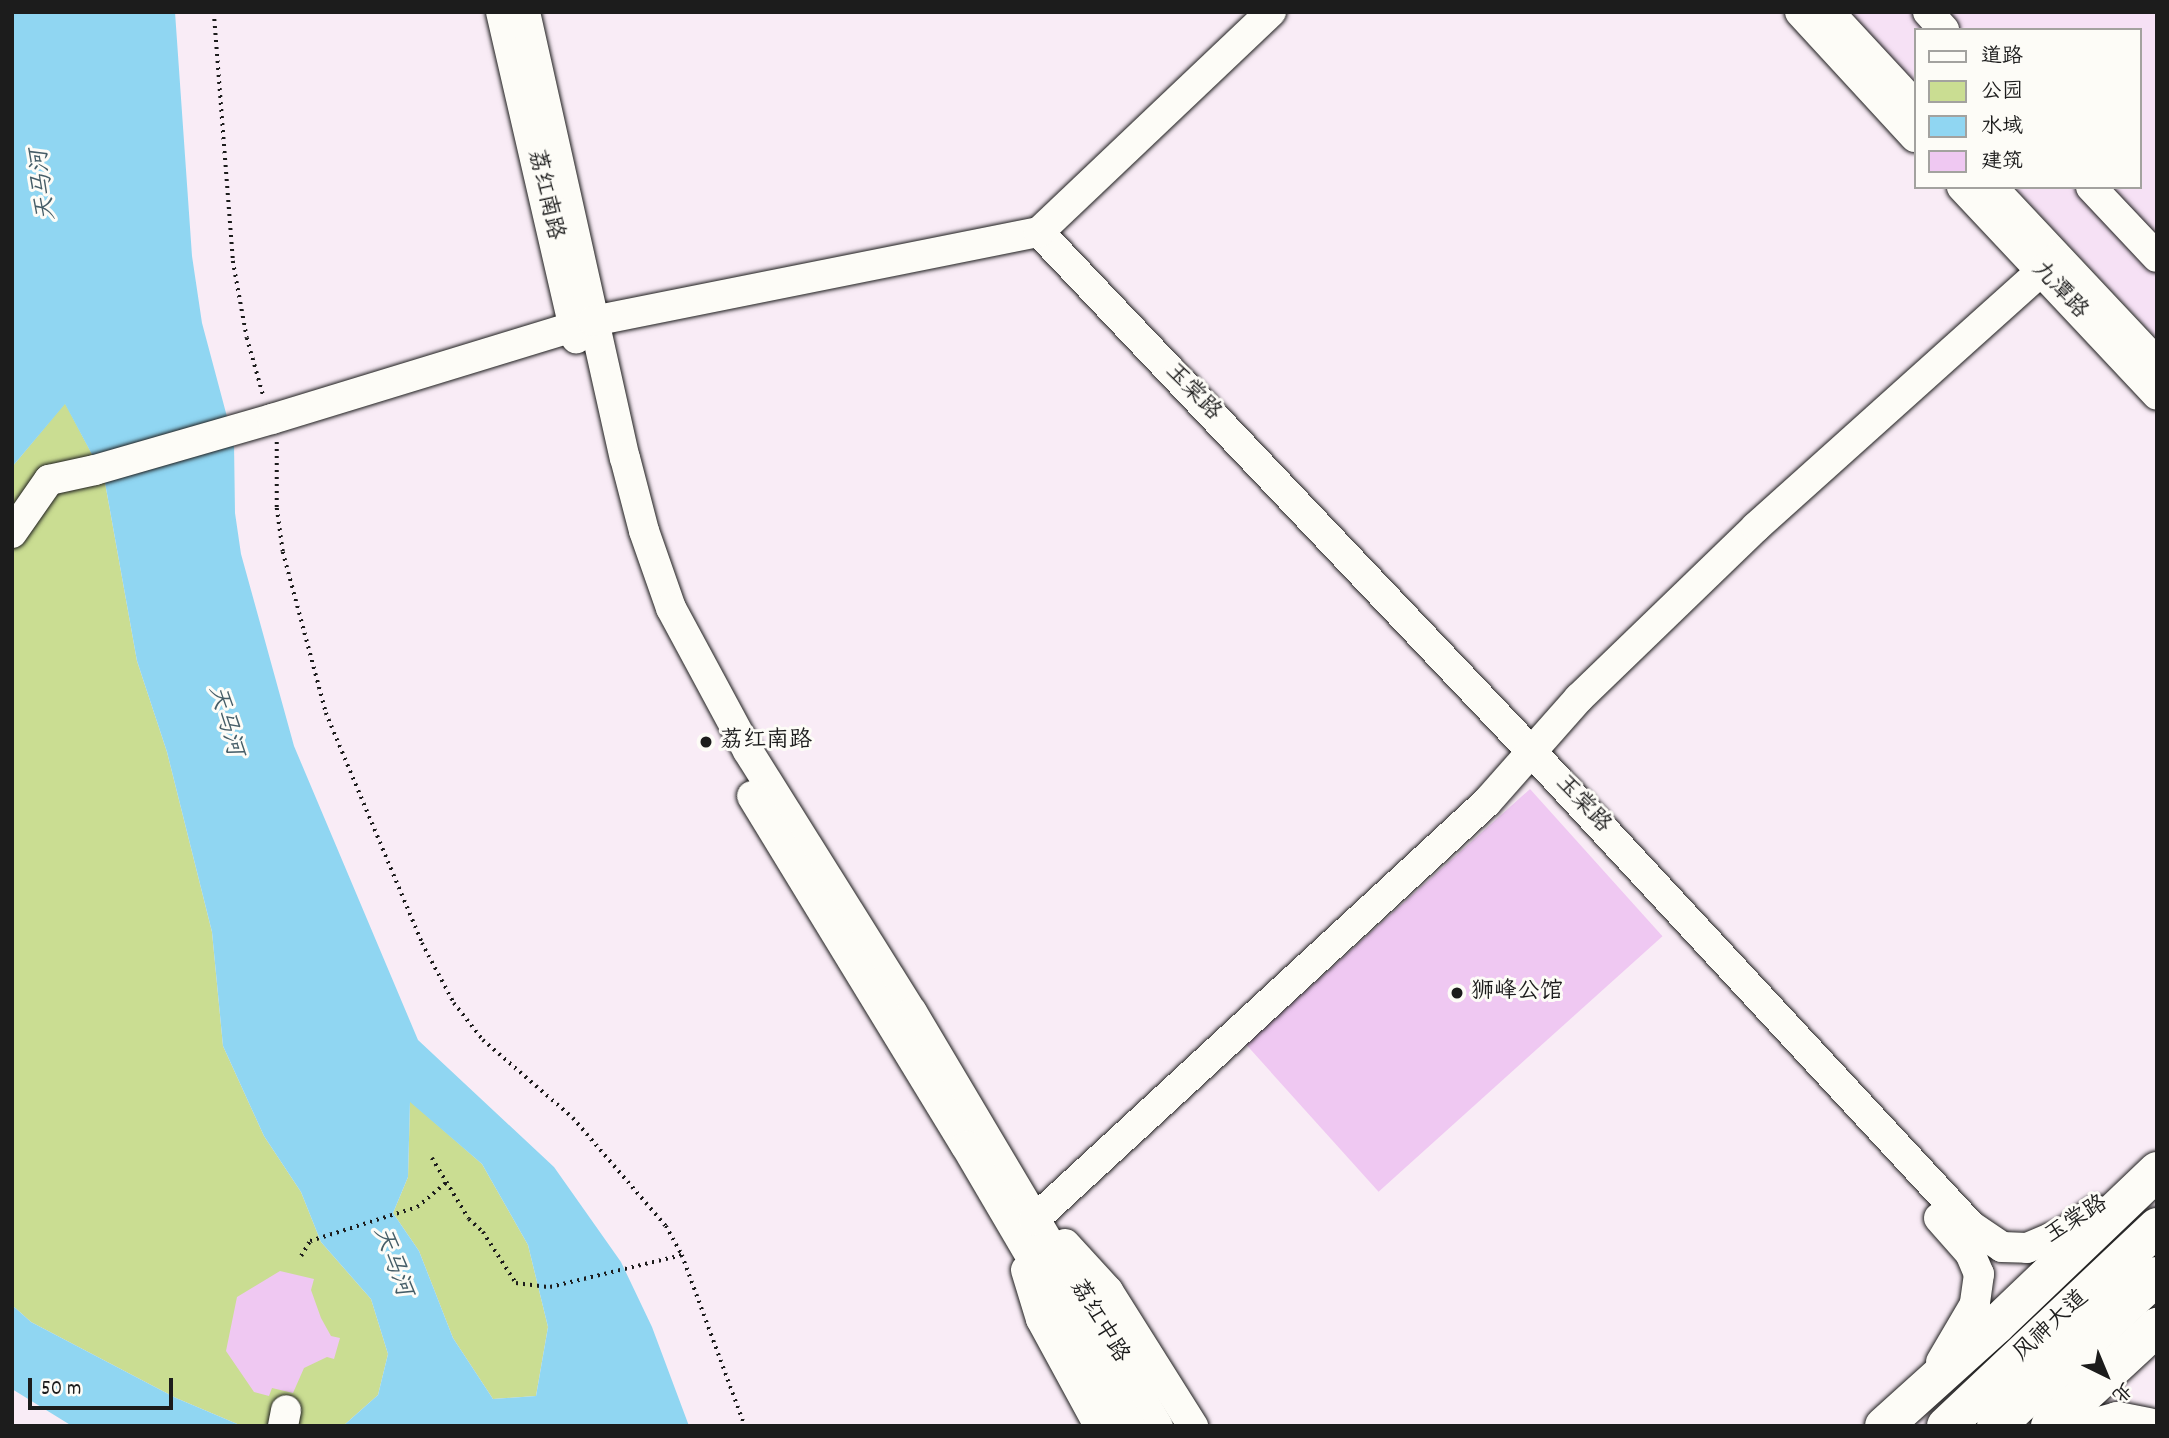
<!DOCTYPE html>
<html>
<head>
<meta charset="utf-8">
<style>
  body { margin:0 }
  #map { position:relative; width:2169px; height:1438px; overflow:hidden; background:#f9ecf6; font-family:Dekko,"LXGW WenKai TC",sans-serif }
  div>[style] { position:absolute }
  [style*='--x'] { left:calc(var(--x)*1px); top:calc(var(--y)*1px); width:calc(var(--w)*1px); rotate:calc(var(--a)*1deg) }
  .built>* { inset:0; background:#f6e1f5 }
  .green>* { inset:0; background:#cadd92 }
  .water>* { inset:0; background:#90d6f2 }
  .building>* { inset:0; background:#efc8f2; transform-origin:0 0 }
  .path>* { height:3.5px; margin-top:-1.75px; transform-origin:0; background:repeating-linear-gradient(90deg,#1c1c1c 0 2px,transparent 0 7px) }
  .roads { filter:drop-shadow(0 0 2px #1c1c1c) drop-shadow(0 0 2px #1c1c1c) }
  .minor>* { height:30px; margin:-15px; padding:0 15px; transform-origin:15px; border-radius:15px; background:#fdfcf7 }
  .major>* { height:37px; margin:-18.5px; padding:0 18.5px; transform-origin:18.5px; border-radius:18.5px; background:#fdfcf7 }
  .highway>* { height:38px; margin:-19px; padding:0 19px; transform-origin:19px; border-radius:19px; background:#fdfcf7 }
  .dots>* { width:19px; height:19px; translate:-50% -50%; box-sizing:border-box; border:4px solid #fdfcf7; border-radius:50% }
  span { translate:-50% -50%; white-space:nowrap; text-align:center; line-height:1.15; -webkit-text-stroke:6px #fdfcf7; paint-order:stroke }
  .street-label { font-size:23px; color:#1c1c1c }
  .poi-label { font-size:23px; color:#1c1c1c }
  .left { translate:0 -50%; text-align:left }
  .water-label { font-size:24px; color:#455d67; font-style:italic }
  .frame { position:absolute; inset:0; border:14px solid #1c1c1c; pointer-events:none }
  .legend { position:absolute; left:1914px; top:28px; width:228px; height:161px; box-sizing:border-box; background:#fdfcf7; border:2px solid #a3a29f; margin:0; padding:9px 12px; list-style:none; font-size:21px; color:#1c1c1c }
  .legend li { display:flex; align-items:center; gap:14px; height:35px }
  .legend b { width:35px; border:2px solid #a3a29f }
  .north { position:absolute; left:2071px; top:1340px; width:70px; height:70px; -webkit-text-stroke:5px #fdfcf7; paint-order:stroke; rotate:137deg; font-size:19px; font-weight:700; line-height:28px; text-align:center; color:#1c1c1c }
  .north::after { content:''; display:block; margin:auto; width:24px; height:32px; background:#1c1c1c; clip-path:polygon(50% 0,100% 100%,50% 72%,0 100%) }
  .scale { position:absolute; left:28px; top:1378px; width:145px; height:32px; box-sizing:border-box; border:4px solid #1c1c1c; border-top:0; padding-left:9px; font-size:21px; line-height:24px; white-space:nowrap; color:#1c1c1c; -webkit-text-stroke:5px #fdfcf7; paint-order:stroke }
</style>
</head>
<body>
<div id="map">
  <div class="built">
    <i style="clip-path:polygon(1849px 12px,2157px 12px,2157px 338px,2014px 187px,2139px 187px,2139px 30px,1915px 30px,1915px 82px)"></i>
  </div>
  <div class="green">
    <i style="clip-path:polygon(65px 403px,104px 477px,137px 661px,167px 752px,212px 932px,223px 1046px,264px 1136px,301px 1192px,321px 1242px,371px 1299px,388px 1354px,378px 1395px,343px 1426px,242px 1426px,176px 1398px,31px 1322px,12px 1305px,12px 467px)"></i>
    <i style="clip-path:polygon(410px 1101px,482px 1164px,528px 1245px,548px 1327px,536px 1396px,493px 1399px,453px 1338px,419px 1251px,393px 1213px,408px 1177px)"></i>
  </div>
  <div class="water">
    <i style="clip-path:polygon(evenodd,12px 12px,175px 12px,192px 256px,202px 323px,234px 443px,235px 513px,241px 554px,294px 746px,418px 1040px,554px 1167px,621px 1262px,652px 1327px,689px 1426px,343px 1426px,378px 1395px,388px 1354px,371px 1299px,321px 1242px,301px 1192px,264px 1136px,223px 1046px,212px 932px,167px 752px,137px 661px,104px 477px,65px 404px,12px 467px,12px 12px,410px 1102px,482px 1164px,528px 1245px,548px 1327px,536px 1396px,493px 1399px,453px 1338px,419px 1251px,393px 1213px,408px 1177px,410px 1102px)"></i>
    <i style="clip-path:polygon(12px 1305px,31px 1322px,176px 1398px,242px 1426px,72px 1426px,12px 1389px)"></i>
  </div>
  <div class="building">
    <i style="left:1530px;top:789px;width:198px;height:382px;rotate:48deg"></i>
    <i style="clip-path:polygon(280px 1271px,314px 1279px,311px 1290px,321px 1318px,331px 1336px,340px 1338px,334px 1359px,327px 1357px,304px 1368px,293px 1393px,272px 1388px,269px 1396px,254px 1392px,226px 1351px,237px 1297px)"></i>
  </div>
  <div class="path">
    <i style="--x:214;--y:12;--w:250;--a:85.6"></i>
    <i style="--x:233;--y:261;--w:78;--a:79.7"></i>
    <i style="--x:247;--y:338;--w:62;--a:74.2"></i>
    <i style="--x:277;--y:442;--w:66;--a:90"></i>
    <i style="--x:277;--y:508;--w:44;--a:82.2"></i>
    <i style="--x:283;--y:552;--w:167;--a:75"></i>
    <i style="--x:326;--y:713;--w:249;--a:67.3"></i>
    <i style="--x:422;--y:943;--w:68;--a:61.9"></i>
    <i style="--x:454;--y:1003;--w:47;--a:51.9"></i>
    <i style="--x:483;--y:1040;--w:119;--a:40.9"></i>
    <i style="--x:573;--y:1118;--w:143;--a:49.3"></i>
    <i style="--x:666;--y:1226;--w:33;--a:61"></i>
    <i style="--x:682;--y:1255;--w:182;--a:69.8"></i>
    <i style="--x:432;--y:1158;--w:71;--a:58.8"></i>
    <i style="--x:469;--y:1219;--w:19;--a:43"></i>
    <i style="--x:483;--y:1232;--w:61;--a:57.1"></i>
    <i style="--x:516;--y:1283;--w:34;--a:7"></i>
    <i style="--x:550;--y:1287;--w:136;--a:-13.6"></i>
    <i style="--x:301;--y:1256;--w:17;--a:-59"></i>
    <i style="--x:310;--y:1241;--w:112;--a:-17.6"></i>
    <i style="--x:417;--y:1207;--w:40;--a:-40"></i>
  </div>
  <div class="roads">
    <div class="minor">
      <i style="--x:501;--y:12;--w:335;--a:77"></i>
      <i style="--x:525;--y:12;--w:457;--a:77.4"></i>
      <i style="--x:625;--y:458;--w:75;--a:75.4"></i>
      <i style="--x:644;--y:531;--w:82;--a:70.7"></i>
      <i style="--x:671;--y:608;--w:162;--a:61.7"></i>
      <i style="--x:748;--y:751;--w:308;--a:57.9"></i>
      <i style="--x:912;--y:1012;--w:482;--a:59.3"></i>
      <i style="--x:1800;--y:12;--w:170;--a:47.4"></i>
      <i style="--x:1829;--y:12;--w:127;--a:47.2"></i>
      <i style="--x:1928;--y:12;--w:24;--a:48"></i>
      <i style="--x:1962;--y:187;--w:285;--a:46.8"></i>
      <i style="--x:1992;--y:187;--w:241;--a:46.8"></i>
      <i style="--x:2091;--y:187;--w:96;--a:46.7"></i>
      <i style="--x:1039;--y:232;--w:717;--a:46.53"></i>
      <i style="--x:1532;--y:752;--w:646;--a:47.2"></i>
      <i style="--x:1971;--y:1226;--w:37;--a:34"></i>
      <i style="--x:2002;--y:1247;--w:25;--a:2"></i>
      <i style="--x:2027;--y:1248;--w:41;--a:-22.8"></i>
      <i style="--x:2065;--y:1232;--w:38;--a:-35"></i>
      <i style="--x:12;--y:533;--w:65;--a:-55.1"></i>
      <i style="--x:49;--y:480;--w:47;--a:-12.3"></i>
      <i style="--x:95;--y:470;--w:184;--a:-16.1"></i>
      <i style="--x:272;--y:419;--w:336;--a:-17"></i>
      <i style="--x:593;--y:321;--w:455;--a:-11.3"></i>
      <i style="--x:1039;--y:232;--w:320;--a:-43.5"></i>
      <i style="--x:752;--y:796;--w:410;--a:58.6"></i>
      <i style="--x:966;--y:1146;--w:324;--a:59.6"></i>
      <i style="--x:1939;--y:1218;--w:47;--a:48.5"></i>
      <i style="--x:1970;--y:1253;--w:23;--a:67"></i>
      <i style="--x:1979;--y:1274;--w:30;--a:98"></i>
      <i style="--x:1975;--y:1304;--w:67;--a:120.4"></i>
      <i style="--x:1034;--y:1220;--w:616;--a:-42.7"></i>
      <i style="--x:1487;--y:802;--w:139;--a:-48.5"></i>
      <i style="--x:1579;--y:698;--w:246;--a:-44"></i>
      <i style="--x:1756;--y:527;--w:404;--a:-41.9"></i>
      <i style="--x:1065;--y:1244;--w:64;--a:47.5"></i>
      <i style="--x:1108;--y:1291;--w:160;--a:57.8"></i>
      <i style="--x:1026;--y:1270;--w:51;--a:73"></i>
      <i style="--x:1041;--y:1319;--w:122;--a:61.5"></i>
      <i style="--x:283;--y:1426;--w:16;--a:-79"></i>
    </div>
    <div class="major">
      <i style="--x:2095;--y:1426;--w:23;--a:-15"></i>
      <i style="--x:2117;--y:1420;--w:32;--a:11"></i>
    </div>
    <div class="highway">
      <i style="--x:1884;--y:1426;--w:151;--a:-42"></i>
      <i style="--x:1996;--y:1325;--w:223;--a:-43.7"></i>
      <i style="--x:1946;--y:1426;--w:290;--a:-43.3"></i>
      <i style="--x:1996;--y:1426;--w:220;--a:-43"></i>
      <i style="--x:2050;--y:1426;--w:146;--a:-42.8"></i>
    </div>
  </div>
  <div class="dots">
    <i style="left:706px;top:742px;background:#1c1c1c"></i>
    <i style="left:1457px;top:993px;background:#1c1c1c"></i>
  </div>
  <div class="street-label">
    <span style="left:544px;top:195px;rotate:77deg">荔红南路</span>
    <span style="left:2059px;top:291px;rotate:47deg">九潭路</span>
    <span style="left:1192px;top:393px;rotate:46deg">玉棠路</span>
    <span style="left:1582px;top:805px;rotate:47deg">玉棠路</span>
    <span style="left:2077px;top:1221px;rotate:-32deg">玉棠路</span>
    <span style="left:1098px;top:1322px;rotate:59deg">荔红中路</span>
    <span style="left:2052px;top:1327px;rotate:-43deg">风神大道</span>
  </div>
  <div class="poi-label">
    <span class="left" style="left:720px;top:742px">荔红南路</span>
    <span class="left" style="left:1471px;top:993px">狮峰公馆</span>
  </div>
  <div class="water-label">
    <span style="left:45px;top:185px;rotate:-97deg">天马河</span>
    <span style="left:224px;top:721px;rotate:74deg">天马河</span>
    <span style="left:391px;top:1262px;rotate:70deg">天马河</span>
  </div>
  <div class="frame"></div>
  <ul class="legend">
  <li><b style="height:9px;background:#fdfcf7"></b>道路</li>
  <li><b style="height:19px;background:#cadd92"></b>公园</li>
  <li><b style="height:19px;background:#90d6f2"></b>水域</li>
  <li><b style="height:19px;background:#efc8f2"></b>建筑</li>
  </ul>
  <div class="north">北</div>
  <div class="scale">50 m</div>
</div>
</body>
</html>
